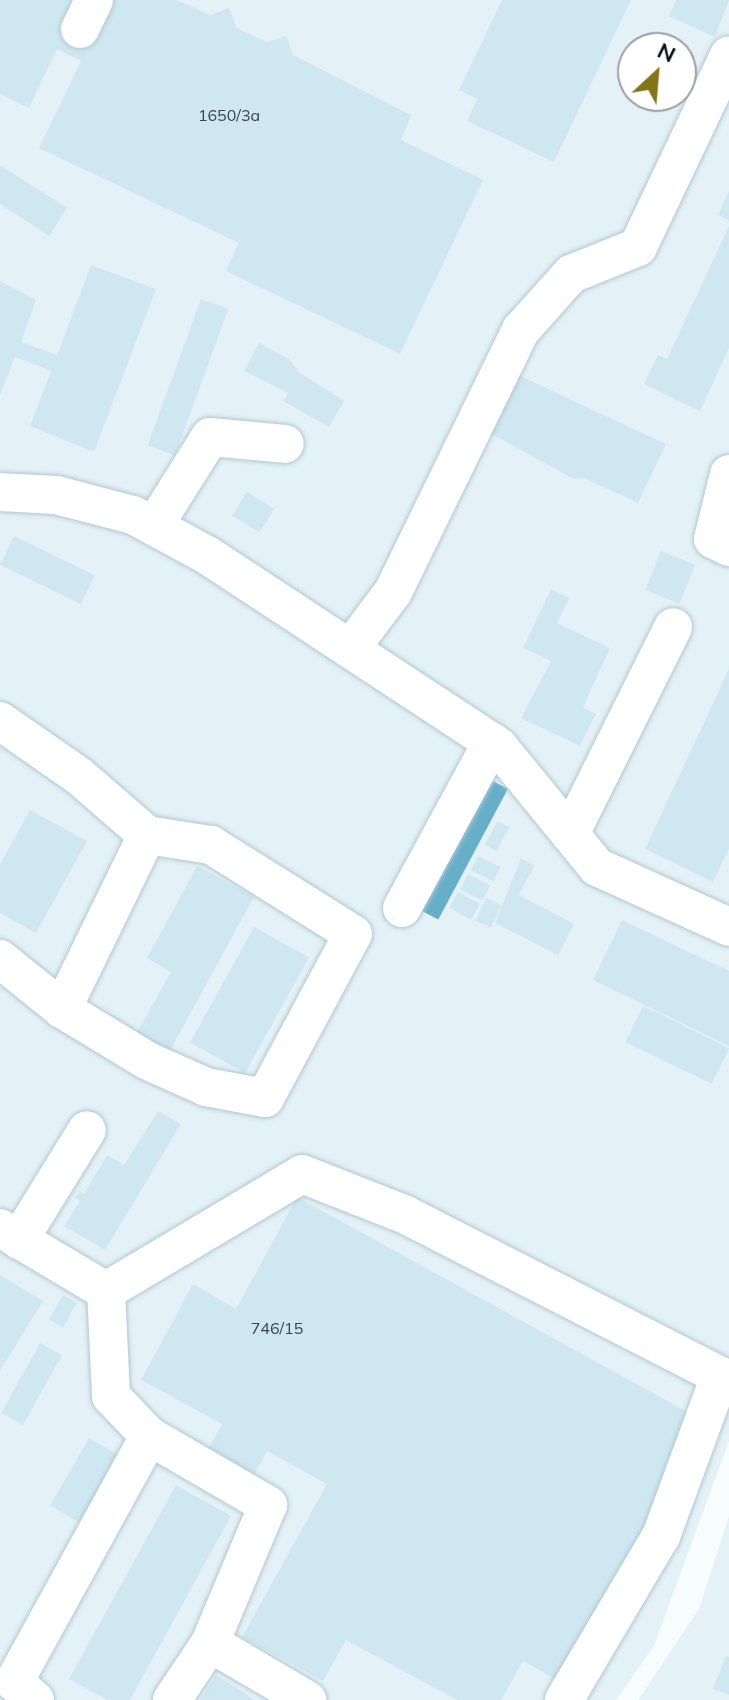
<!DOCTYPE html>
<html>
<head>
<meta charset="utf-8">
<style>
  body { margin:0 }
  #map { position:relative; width:729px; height:1700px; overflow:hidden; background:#f7fcfe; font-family:Mulish,sans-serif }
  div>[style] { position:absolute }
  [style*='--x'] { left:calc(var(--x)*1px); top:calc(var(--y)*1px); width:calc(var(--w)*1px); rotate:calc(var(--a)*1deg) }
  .built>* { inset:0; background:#e4f2f7 }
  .water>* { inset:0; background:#67afc9; transform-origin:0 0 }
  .building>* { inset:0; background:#cfe7f1; transform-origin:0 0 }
  .roads { filter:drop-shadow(0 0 2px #b0c8d1) drop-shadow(0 0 2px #b0c8d1) }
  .minor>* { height:38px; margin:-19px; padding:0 19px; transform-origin:19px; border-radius:19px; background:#fff }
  span { translate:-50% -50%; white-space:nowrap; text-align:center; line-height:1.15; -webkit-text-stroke:6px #fff; paint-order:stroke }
  .number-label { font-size:16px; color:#38454a }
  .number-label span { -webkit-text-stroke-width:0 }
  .north { position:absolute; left:617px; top:32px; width:80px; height:80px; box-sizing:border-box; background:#fff; border:2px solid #9b9fa0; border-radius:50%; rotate:26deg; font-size:22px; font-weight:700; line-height:32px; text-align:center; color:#060f12 }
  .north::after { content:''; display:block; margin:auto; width:28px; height:36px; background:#857417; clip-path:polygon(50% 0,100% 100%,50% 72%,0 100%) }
</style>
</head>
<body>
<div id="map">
  <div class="built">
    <i style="clip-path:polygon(evenodd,0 0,729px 0,729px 1441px,654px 1646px,616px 1700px,0 1700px,0 0,633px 48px,681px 48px,681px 96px,633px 96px,633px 48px)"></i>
    <i style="clip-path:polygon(729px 1516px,729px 1700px,638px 1700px,699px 1609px)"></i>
  </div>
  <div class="water">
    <i style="left:491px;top:780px;width:19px;height:148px;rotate:28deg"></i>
  </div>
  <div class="building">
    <i style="clip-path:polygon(0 0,177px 0,210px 15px,229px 8px,237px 28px,267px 42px,286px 36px,293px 55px,411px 115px,401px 140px,483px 180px,400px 354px,226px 271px,239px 243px,39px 148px,81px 61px,57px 49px,29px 108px,0 94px)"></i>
    <i style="clip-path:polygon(502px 0,631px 0,554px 162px,467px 121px,477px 99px,459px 90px)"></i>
    <i style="clip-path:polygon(676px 0,729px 0,715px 37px,669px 16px)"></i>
    <i style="clip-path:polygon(0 165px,67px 208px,49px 236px,0 204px)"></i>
    <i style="clip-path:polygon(729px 191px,729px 221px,718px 215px)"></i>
    <i style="clip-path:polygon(729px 226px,729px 348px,700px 411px,644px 384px,658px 355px,667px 359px)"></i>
    <i style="clip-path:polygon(91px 265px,156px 289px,94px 452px,30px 426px,51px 371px,15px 357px,0 395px,0 281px,36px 300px,21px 342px,57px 355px)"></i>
    <i style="left:201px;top:299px;width:29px;height:156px;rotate:20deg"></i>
    <i style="clip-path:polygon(259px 343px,289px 359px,299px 372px,344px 401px,329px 427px,283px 401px,288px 393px,244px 371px)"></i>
    <i style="clip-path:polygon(514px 373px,666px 444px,638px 503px,584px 478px,574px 479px,486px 431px)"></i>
    <i style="left:247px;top:492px;width:32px;height:28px;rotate:32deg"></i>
    <i style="left:14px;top:536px;width:90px;height:32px;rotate:26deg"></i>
    <i style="left:661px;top:551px;width:37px;height:42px;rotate:22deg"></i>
    <i style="clip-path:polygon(551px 589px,569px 598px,557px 623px,610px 648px,583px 707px,596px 714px,580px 746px,521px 718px,551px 661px,523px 648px)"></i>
    <i style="clip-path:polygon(729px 669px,729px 849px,713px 882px,645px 849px)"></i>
    <i style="clip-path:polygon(30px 810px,87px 841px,36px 933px,0 913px,0 864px)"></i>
    <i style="left:498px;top:821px;width:13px;height:27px;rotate:29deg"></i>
    <i style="left:478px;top:856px;width:25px;height:16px;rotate:26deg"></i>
    <i style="clip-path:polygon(521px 858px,534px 866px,519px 895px,574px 924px,558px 955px,495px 923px)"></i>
    <i style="clip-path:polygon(197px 866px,254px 897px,165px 1060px,132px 1041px,171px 972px,147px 958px)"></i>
    <i style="left:468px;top:874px;width:25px;height:17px;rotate:27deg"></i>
    <i style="left:458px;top:892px;width:25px;height:18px;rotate:29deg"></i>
    <i style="left:486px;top:898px;width:17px;height:25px;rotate:25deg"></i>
    <i style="clip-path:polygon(622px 920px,729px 971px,729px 1046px,593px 980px)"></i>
    <i style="left:254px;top:927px;width:63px;height:132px;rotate:29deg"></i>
    <i style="left:643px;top:1006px;width:96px;height:40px;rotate:26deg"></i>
    <i style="clip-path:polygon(158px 1111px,181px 1124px,105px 1250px,64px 1226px,80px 1201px,75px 1198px,80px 1191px,84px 1194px,107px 1155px,124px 1165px)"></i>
    <i style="clip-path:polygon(297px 1197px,693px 1415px,641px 1537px,561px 1682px,523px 1661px,501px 1700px,457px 1700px,346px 1640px,323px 1681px,242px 1637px,327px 1484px,267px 1451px,252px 1479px,206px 1453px,222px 1424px,141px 1380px,193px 1284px,236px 1309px)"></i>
    <i style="clip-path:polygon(0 1275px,43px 1301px,0 1371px)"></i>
    <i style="left:63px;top:1295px;width:16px;height:28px;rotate:30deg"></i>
    <i style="left:40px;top:1343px;width:25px;height:80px;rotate:29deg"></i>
    <i style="left:89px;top:1438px;width:36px;height:78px;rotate:30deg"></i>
    <i style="clip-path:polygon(176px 1485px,231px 1516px,130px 1700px,108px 1700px,69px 1679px)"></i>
    <i style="clip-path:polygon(726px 1656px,729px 1657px,729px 1695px,713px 1689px)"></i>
    <i style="clip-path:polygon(216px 1675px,255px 1700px,200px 1700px)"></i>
  </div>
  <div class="roads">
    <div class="minor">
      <i style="--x:80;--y:29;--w:32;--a:-64"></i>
      <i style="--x:729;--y:474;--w:67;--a:103.8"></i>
      <i style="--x:713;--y:539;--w:18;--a:27"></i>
      <i style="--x:0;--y:492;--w:56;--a:3.1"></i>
      <i style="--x:56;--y:495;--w:80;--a:14.6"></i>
      <i style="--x:133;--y:515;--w:84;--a:28.4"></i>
      <i style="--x:207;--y:555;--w:349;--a:33.3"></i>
      <i style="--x:499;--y:747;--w:155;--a:50.8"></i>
      <i style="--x:597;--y:867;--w:145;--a:24.4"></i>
      <i style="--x:154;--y:526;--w:105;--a:-57.8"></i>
      <i style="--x:210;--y:437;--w:75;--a:5.3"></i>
      <i style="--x:350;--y:649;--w:71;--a:-53"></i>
      <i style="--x:393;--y:592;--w:292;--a:-64"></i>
      <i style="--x:521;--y:330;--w:75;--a:-48.2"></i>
      <i style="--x:571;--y:274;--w:72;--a:-21.9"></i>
      <i style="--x:638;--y:247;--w:212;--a:-64.6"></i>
      <i style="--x:0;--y:721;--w:96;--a:34.8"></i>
      <i style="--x:79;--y:776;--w:90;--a:40.9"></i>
      <i style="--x:147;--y:835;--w:194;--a:116"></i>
      <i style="--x:62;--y:1009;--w:80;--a:-141.1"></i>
      <i style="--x:570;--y:834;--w:231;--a:-63.5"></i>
      <i style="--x:402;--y:908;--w:189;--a:-61.5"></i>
      <i style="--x:62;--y:1009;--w:100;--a:31.2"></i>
      <i style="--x:148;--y:1061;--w:64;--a:24.1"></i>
      <i style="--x:206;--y:1087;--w:60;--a:10.6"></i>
      <i style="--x:265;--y:1098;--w:186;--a:-61.8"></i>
      <i style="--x:353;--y:934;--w:168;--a:-147.9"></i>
      <i style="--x:211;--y:845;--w:65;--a:-171.1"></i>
      <i style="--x:0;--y:1228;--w:123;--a:30.7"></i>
      <i style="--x:106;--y:1291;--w:228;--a:-30.8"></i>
      <i style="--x:302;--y:1174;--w:112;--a:21.5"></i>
      <i style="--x:406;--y:1215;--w:353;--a:27.1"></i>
      <i style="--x:720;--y:1376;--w:171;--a:110.2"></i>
      <i style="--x:661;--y:1536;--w:191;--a:120.6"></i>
      <i style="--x:19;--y:1240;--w:129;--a:-58.3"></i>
      <i style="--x:149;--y:1436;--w:138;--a:30.1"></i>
      <i style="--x:268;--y:1505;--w:150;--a:112.8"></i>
      <i style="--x:210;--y:1643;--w:69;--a:123.7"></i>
      <i style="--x:210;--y:1643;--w:113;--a:30.4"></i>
      <i style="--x:35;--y:1700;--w:28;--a:-139"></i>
      <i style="--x:14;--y:1682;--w:281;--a:-61.2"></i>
      <i style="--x:149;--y:1436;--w:55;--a:-133.5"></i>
      <i style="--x:111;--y:1396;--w:105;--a:-92.7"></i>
    </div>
  </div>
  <div class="number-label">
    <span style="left:229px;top:115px">1650/3a</span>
    <span style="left:277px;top:1328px">746/15</span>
  </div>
  <div class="north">N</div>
</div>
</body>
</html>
